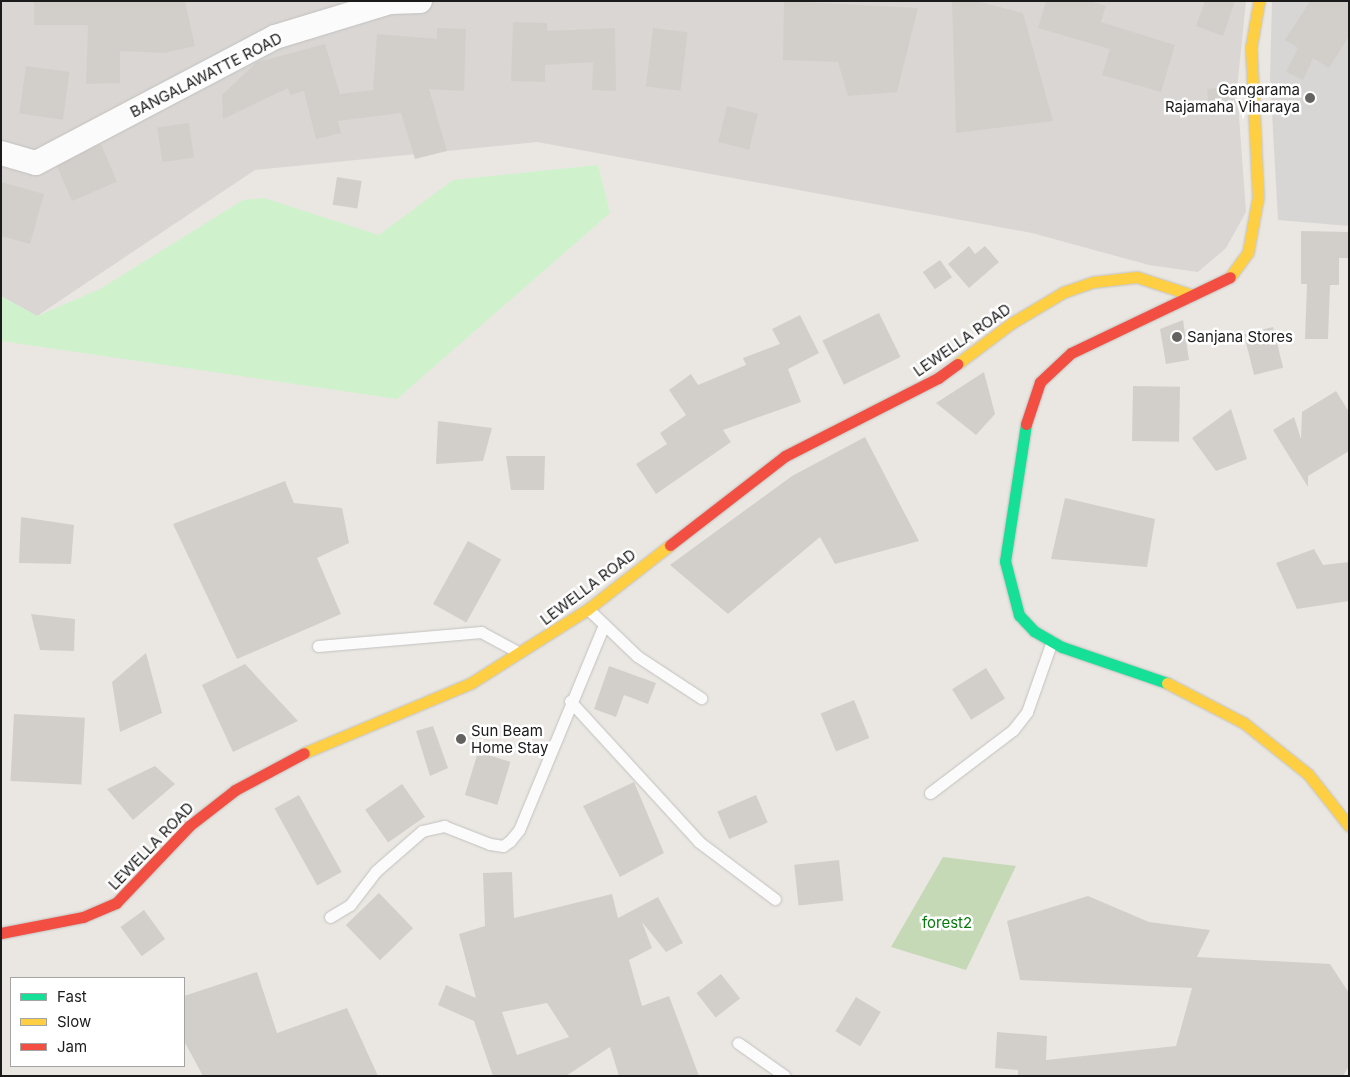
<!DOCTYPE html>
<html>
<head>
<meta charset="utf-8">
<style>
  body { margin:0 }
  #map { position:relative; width:1350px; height:1077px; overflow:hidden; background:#eae7e2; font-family:Inter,sans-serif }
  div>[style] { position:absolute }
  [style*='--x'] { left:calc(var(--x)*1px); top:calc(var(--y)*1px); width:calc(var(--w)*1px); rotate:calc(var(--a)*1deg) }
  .residential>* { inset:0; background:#d9d6d4 }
  .religious>* { inset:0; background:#d8d6d4 }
  .forest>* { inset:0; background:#c5d9b6 }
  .park>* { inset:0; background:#cff2cd }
  .building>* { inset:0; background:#d2cfcb; transform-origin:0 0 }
  .roads { filter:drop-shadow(0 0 1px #c2c1bf) drop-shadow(0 0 1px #c2c1bf) }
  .lane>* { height:11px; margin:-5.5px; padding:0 5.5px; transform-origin:5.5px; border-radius:5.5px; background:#fcfbfb }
  .street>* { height:24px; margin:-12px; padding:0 12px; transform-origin:12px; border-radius:12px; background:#fcfbfb }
  .fast>* { height:11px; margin:-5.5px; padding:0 5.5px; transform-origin:5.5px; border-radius:5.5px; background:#16e098 }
  .slow>* { height:11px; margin:-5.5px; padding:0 5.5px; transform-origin:5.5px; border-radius:5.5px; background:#ffcf43 }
  .jam>* { height:11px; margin:-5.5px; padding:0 5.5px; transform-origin:5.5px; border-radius:5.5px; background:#f24e42 }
  .dots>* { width:14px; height:14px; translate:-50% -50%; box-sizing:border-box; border:2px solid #fff; border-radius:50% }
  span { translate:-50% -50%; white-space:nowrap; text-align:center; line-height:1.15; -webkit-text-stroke:5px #fff; paint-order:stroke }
  .street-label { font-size:15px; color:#1b1b1b }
  .poi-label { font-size:15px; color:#1b1b1b }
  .right { translate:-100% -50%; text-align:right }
  .left { translate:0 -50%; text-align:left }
  .park-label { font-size:15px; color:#087a0c }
  .frame { position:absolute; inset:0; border:2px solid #1b1b1b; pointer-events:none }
  .legend { position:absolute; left:10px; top:977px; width:175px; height:90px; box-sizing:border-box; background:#fff; border:1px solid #a4a4a4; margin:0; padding:6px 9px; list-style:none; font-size:15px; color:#1b1b1b }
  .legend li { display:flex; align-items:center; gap:10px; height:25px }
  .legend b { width:25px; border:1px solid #a4a4a4 }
</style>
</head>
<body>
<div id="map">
  <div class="residential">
    <i style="clip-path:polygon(1px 1px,1246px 1px,1237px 89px,1246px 212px,1226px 248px,1198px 272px,1149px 265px,1032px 233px,537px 142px,255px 170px,37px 316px,1px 296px)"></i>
  </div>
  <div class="religious">
    <i style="clip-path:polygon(1272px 1px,1349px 1px,1349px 226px,1278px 220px,1270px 77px)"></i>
  </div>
  <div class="forest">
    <i style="clip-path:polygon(943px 857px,1016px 866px,966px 970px,891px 947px)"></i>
  </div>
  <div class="park">
    <i style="clip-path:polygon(598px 165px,610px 213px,397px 399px,1px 341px,1px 296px,37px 316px,100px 289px,243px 200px,264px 198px,379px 235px,453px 180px)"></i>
  </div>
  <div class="building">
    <i style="clip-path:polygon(34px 1px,185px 1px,195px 46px,165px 53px,120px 51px,120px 83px,86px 84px,88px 25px,34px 25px)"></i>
    <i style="clip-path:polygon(784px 1px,918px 8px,897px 92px,848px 96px,838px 62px,783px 60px)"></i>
    <i style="clip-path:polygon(952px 1px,976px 1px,1023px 13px,1053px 121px,956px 133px)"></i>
    <i style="clip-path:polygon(1046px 1px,1089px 1px,1106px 6px,1101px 22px,1175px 45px,1161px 92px,1102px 75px,1110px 49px,1038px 28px)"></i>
    <i style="clip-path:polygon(1205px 1px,1235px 1px,1223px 36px,1196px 26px)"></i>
    <i style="clip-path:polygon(1310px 1px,1349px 1px,1349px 36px,1329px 68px,1313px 58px,1303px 80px,1286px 72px,1298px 48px,1285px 40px)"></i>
    <i style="clip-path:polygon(513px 22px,547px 23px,547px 31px,615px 28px,616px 91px,592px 90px,593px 62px,545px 65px,545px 82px,511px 81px)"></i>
    <i style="clip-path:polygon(437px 28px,466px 29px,464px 91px,429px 89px,447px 151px,415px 159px,401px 113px,338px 121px,341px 133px,316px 139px,304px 91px,290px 95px,288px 88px,223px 119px,222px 95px,257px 62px,325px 44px,340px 94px,373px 90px,377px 34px,437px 39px)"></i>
    <i style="left:653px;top:28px;width:35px;height:59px;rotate:7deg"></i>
    <i style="left:26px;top:66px;width:44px;height:48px;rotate:8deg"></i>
    <i style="left:1227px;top:87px;width:21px;height:20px;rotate:85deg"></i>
    <i style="left:727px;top:106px;width:32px;height:37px;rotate:14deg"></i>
    <i style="left:189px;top:123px;width:35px;height:32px;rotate:82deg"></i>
    <i style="left:101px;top:144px;width:41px;height:49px;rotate:67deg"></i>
    <i style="left:337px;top:177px;width:25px;height:28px;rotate:9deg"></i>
    <i style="clip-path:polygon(1px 182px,44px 194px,30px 244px,1px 236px)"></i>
    <i style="clip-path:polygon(1301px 231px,1349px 232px,1349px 258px,1339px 258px,1339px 285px,1330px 285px,1328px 339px,1305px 339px,1307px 284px,1301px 284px)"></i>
    <i style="clip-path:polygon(969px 246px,975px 254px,985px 246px,999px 262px,969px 288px,948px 264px)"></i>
    <i style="left:940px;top:260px;width:21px;height:21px;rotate:55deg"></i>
    <i style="left:879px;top:313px;width:49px;height:63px;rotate:64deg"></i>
    <i style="clip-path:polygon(800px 315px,819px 353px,788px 369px,801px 402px,723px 430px,731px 442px,656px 494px,636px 464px,667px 444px,660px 433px,686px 415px,669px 390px,691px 374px,698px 385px,746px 365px,743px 358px,780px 344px,772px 329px)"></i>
    <i style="clip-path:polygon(1183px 320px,1189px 360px,1166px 364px,1160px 329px)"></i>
    <i style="left:1273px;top:327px;width:42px;height:30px;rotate:76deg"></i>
    <i style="clip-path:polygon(984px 372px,995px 414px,976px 435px,936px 403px)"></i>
    <i style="left:1133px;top:386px;width:47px;height:55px;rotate:1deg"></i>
    <i style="clip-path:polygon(1336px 391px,1349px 412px,1349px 451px,1308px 476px,1308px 487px,1273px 430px,1294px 417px,1301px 439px,1302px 412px)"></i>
    <i style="clip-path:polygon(1231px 409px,1247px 459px,1216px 471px,1192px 438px)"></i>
    <i style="clip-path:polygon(438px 421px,492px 428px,483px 461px,436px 464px)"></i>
    <i style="clip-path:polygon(865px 437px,919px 541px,835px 564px,820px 537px,728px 614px,670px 565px,792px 476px)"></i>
    <i style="clip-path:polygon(506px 456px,545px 456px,544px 490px,511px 490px)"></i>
    <i style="clip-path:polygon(285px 481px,294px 503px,342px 508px,349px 543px,317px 558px,341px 614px,237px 659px,173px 524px)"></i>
    <i style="clip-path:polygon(1065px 498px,1155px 519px,1147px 567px,1051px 559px)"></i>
    <i style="clip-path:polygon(21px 517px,74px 525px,71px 564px,19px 563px)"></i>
    <i style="left:468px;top:541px;width:38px;height:72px;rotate:29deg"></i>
    <i style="clip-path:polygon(1314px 549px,1323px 565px,1349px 562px,1349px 601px,1297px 609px,1276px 563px)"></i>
    <i style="clip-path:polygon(31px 614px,75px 619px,74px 651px,40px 650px)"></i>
    <i style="clip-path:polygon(146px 653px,162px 713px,120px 732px,112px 682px)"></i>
    <i style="clip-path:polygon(245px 664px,298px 721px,233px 752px,202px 685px)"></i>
    <i style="clip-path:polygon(609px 666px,656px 683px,648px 704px,624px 695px,616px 717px,594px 709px)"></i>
    <i style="left:986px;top:668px;width:36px;height:40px;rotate:58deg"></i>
    <i style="left:854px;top:700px;width:41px;height:36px;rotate:68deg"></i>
    <i style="left:14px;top:714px;width:71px;height:67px;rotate:3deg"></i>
    <i style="clip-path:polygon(433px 726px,448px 768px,430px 776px,416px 731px)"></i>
    <i style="left:478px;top:752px;width:34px;height:45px;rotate:17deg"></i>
    <i style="clip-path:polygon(155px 766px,175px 784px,133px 820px,107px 789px)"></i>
    <i style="clip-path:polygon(634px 782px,664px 853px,620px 877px,583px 806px)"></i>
    <i style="left:402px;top:784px;width:40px;height:45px;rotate:55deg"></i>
    <i style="left:299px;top:795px;width:88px;height:28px;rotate:61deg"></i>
    <i style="left:756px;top:795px;width:30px;height:42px;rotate:67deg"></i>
    <i style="left:839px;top:860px;width:41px;height:45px;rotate:84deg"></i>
    <i style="clip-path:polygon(evenodd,512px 872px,514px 918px,612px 894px,618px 918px,658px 897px,683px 943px,666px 952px,642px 922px,652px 948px,629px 960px,642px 1006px,669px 996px,699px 1076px,619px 1076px,610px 1047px,566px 1076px,493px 1076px,474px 1021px,438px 1005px,446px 985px,476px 998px,459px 934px,485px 926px,483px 873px,512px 872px,547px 1003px,569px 1037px,517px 1055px,502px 1012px,547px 1003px)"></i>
    <i style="left:379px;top:893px;width:49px;height:46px;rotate:46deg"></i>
    <i style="clip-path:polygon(1088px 896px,1149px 922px,1210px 930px,1197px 957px,1330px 964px,1349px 993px,1349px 1066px,1343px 1076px,1018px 1076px,1018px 1070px,995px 1068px,997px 1032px,1047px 1036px,1046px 1060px,1176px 1046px,1192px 988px,1020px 980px,1007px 921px)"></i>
    <i style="left:144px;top:910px;width:36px;height:29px;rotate:54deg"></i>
    <i style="clip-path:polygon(257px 972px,277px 1033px,347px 1008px,378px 1076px,203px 1076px,184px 1041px,184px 996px)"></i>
    <i style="left:721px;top:974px;width:31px;height:31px;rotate:52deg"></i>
    <i style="left:856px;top:997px;width:29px;height:40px;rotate:31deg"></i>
  </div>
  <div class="roads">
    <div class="lane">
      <i style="--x:588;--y:609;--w:68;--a:43.8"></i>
      <i style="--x:637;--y:656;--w:77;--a:33.3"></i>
      <i style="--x:318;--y:646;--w:164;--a:-4.9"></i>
      <i style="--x:481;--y:632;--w:42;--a:28.4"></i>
      <i style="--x:570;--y:701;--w:191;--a:47.5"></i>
      <i style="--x:699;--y:842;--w:95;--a:36.9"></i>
      <i style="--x:930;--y:793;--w:104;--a:-37.2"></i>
      <i style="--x:1013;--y:730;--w:23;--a:-52"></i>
      <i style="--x:1027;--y:712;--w:75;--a:-70.6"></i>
      <i style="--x:330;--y:917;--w:23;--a:-31"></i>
      <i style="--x:350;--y:905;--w:43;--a:-52.6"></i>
      <i style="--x:376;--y:871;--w:61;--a:-41"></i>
      <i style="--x:422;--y:831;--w:23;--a:-13"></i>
      <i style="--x:444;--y:826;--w:49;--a:21.4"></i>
      <i style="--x:490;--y:844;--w:13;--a:9"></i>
      <i style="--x:503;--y:846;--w:9;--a:-36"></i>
      <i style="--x:510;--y:841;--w:14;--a:-51"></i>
      <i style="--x:519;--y:830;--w:222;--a:-67.5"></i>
      <i style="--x:738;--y:1043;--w:57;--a:35.1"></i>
    </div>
    <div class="street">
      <i style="--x:1;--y:153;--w:36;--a:16"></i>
      <i style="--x:36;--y:163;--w:270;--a:-27.8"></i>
      <i style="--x:275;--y:37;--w:120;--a:-16.9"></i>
      <i style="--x:390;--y:2;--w:30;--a:-2"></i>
    </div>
    <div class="fast">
      <i style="--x:1026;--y:424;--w:139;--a:98.7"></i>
      <i style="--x:1005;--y:561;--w:56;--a:75.5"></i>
      <i style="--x:1019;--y:615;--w:22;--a:47"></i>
      <i style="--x:1034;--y:631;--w:32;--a:30"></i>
      <i style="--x:1062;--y:647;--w:111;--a:18.9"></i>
    </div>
    <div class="slow">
      <i style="--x:1230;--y:277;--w:31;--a:-54"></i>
      <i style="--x:1248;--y:252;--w:56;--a:-79.7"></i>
      <i style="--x:1258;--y:197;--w:150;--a:-92.7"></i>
      <i style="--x:1251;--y:47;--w:47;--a:-80.1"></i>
      <i style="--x:957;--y:364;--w:66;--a:-37"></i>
      <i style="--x:1010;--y:324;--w:63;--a:-30.7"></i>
      <i style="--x:1064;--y:292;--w:31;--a:-19"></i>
      <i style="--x:1093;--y:282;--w:44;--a:-6.5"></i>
      <i style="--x:1137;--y:277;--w:58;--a:18.1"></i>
      <i style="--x:1167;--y:683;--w:87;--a:27.5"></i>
      <i style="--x:1244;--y:723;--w:82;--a:38.6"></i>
      <i style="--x:1308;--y:774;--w:66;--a:51.7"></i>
      <i style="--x:304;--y:753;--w:181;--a:-22.7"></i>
      <i style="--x:471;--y:683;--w:138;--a:-32.3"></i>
      <i style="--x:588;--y:609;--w:104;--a:-38"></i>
    </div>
    <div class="jam">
      <i style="--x:1026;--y:424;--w:44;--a:-71.6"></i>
      <i style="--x:1040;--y:382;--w:42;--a:-43.1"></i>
      <i style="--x:1071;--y:353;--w:176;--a:-25.5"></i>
      <i style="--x:670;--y:545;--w:145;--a:-37.7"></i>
      <i style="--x:785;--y:456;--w:172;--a:-27"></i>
      <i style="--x:938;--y:378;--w:24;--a:-36"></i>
      <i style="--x:1;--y:933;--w:84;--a:-11"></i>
      <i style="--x:83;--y:917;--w:36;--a:-23"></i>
      <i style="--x:116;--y:903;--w:106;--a:-46.5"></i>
      <i style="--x:189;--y:826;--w:58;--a:-38"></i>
      <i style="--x:235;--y:790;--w:78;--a:-28.2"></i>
    </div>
  </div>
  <div class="dots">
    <i style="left:1310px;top:98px;background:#636261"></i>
    <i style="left:1177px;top:337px;background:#636261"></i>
    <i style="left:461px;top:739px;background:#636261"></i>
  </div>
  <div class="street-label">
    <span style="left:206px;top:75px;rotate:-27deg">BANGALAWATTE ROAD</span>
    <span style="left:962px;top:340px;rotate:-35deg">LEWELLA ROAD</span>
    <span style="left:588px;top:587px;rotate:-37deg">LEWELLA ROAD</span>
    <span style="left:151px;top:846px;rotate:-46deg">LEWELLA ROAD</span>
  </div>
  <div class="poi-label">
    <span class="right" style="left:1300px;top:98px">Gangarama<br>Rajamaha Viharaya</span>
    <span class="left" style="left:1187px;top:337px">Sanjana Stores</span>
    <span class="left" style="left:471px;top:739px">Sun Beam<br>Home Stay</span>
  </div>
  <div class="park-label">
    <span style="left:947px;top:923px">forest2</span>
  </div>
  <div class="frame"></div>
  <ul class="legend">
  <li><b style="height:6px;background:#16e098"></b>Fast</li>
  <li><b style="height:6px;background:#ffcf43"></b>Slow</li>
  <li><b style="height:6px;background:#f24e42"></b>Jam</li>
  </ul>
</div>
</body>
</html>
